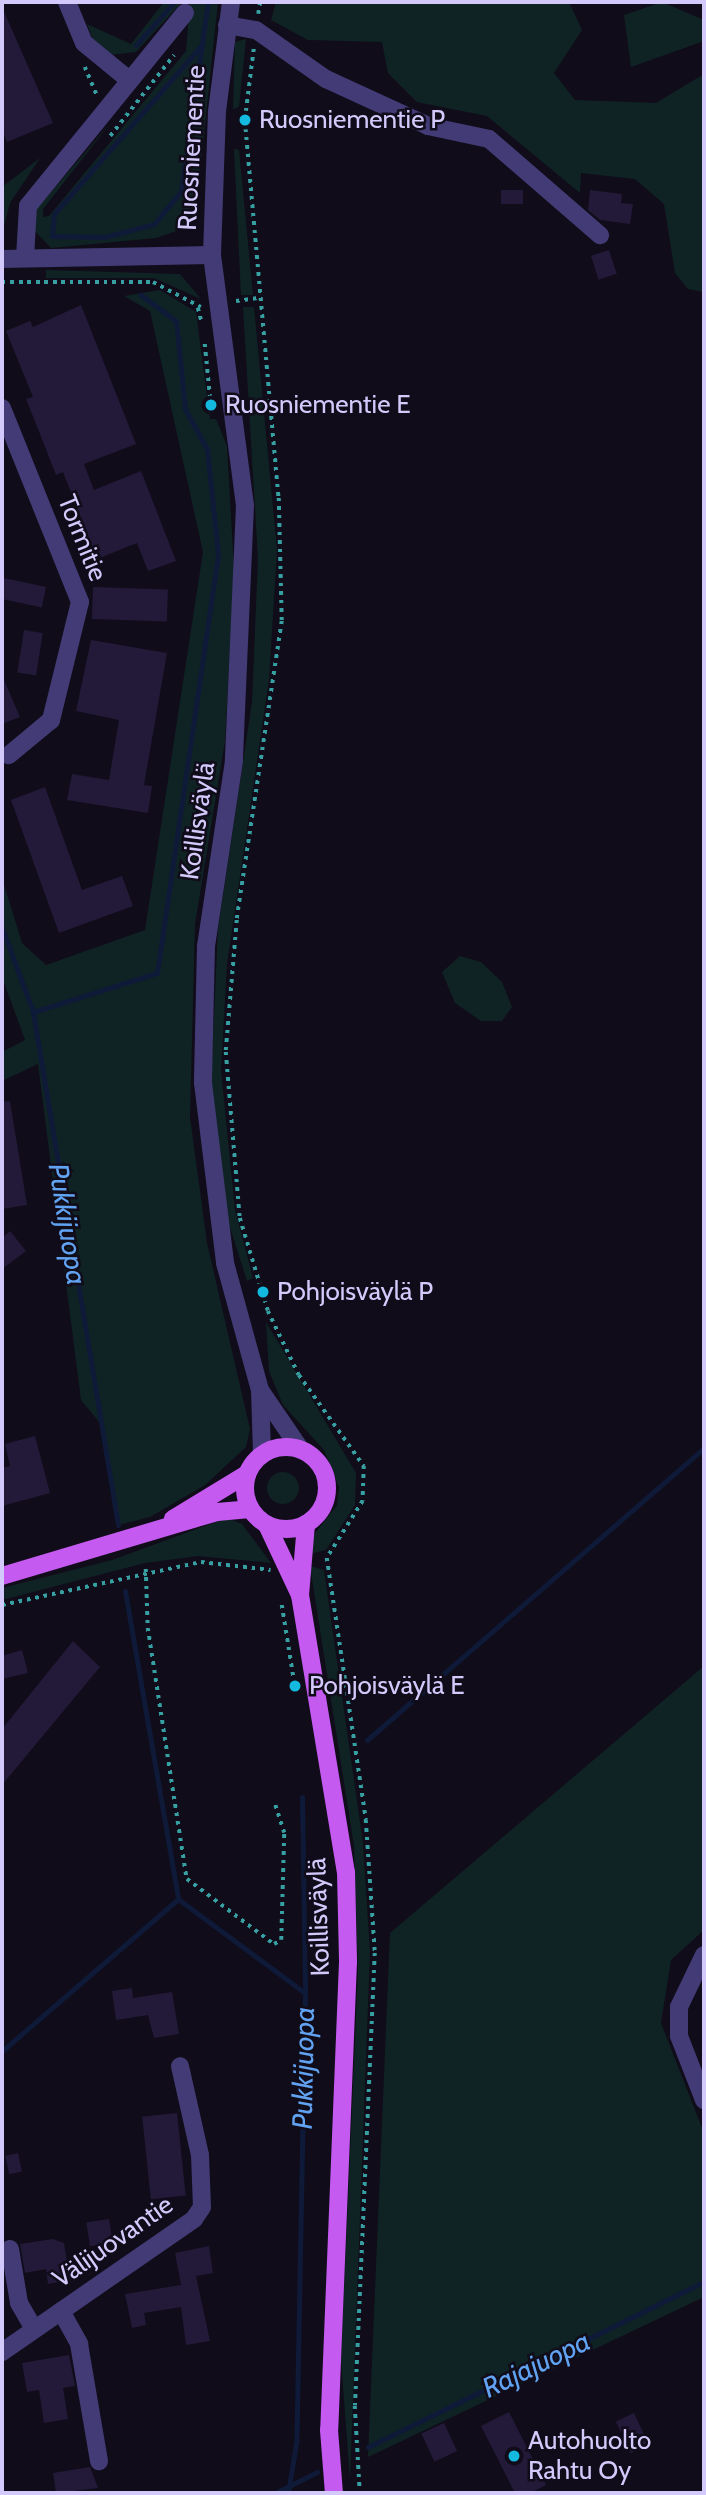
<!DOCTYPE html>
<html>
<head>
<meta charset="utf-8">
<style>
  body { margin:0 }
  #map { position:relative; width:706px; height:2495px; overflow:hidden; background:#100c1a; font-family:Cabin,sans-serif }
  div>[style] { position:absolute }
  [style*='--x'] { left:calc(var(--x)*1px); top:calc(var(--y)*1px); width:calc(var(--w)*1px); rotate:calc(var(--a)*1deg) }
  .green>* { inset:0; background:#102324 }
  .round { border-radius:50% }
  .stream>* { height:5px; margin:-2.5px; padding:0 2.5px; transform-origin:2.5px; border-radius:2.5px; background:#0e1a38 }
  .building>* { inset:0; background:#231a39; transform-origin:0 0 }
  .path>* { height:3.5px; margin-top:-1.75px; transform-origin:0; background:repeating-linear-gradient(90deg,#36a0a2 0 3.5px,transparent 0 8.5px) }
  .minor>* { height:18px; margin:-9px; padding:0 9px; transform-origin:9px; border-radius:9px; background:#423b75 }
  .major>* { height:18px; margin:-9px; padding:0 9px; transform-origin:9px; border-radius:9px; background:#c55af1 }
  .major>.ring { margin:-9px; padding:0; box-sizing:content-box; background:none; border:18px solid #c55af1; border-radius:50% }
  .dots>* { width:19px; height:19px; translate:-50% -50%; box-sizing:border-box; border:4px solid #100c1a; border-radius:50% }
  span { translate:-50% -50%; white-space:nowrap; text-align:center; line-height:1.15; -webkit-text-stroke:5px #100c1a; paint-order:stroke }
  .poi-label { font-size:26px; color:#d3cafb }
  .left { translate:0 -50%; text-align:left }
  .street-label { font-size:26px; color:#d3cafb }
  .water-label { font-size:28px; color:#61a3f2; font-style:italic }
  .frame { position:absolute; inset:0; border:4px solid #d3cafb; pointer-events:none }
</style>
</head>
<body>
<div id="map">
  <div class="green">
    <i style="clip-path:polygon(164px 2px,182px 2px,136px 52px,109px 55px,94px 42px,87px 24px,131px 44px)"></i>
    <i style="clip-path:polygon(190px 2px,218px 2px,196px 209px,176px 231px,156px 238px,51px 248px,32px 228px,35px 211px,112px 121px,43px 209px,43px 217px,49px 216px,186px 51px)"></i>
    <i style="clip-path:polygon(276px 2px,569px 2px,582px 30px,554px 73px,575px 100px,656px 103px,704px 74px,704px 292px,688px 289px,675px 273px,664px 204px,635px 179px,581px 173px,580px 193px,487px 116px,417px 102px,388px 73px,382px 42px,308px 40px,271px 20px)"></i>
    <i style="clip-path:polygon(662px 2px,704px 20px,704px 41px,631px 67px,624px 15px)"></i>
    <i style="clip-path:polygon(246px 39px,239px 107px,233px 109px,235px 42px)"></i>
    <i style="clip-path:polygon(234px 149px,239px 150px,253px 295px,241px 295px)"></i>
    <i style="clip-path:polygon(40px 158px,10px 203px,2px 234px,2px 187px)"></i>
    <i style="clip-path:polygon(46px 270px,180px 274px,201px 299px,154px 278px,46px 278px)"></i>
    <i style="clip-path:polygon(160px 290px,196px 312px,210px 419px,216px 419px,227px 446px,234px 569px,225px 741px,195px 924px,190px 1117px,207px 1243px,250px 1429px,246px 1447px,205px 1485px,150px 1517px,118px 1525px,101px 1424px,81px 1400px,38px 1064px,2px 1081px,2px 1052px,25px 1040px,2px 977px,2px 878px,22px 943px,46px 965px,145px 930px,203px 552px,150px 311px,124px 296px)"></i>
    <i style="clip-path:polygon(243px 307px,254px 307px,277px 550px,269px 680px,227px 964px,221px 1070px,235px 1210px,253px 1278px,247px 1281px,223px 1205px,211px 1079px,218px 929px,252px 702px,258px 559px)"></i>
    <i style="clip-path:polygon(460px 956px,481px 962px,502px 982px,512px 1007px,502px 1021px,481px 1021px,455px 1003px,442px 972px)"></i>
    <i style="clip-path:polygon(266px 1322px,356px 1473px,355px 1505px,326px 1550px,309px 1554px,313px 1536px,337px 1505px,339px 1487px,324px 1450px,283px 1405px,269px 1371px)"></i>
    <i class="round" style="left:267px;top:1472px;width:32px;height:32px"></i>
    <i style="clip-path:polygon(227px 1518px,242px 1524px,271px 1563px,198px 1556px,145px 1563px,2px 1600px,2px 1588px,112px 1560px)"></i>
    <i style="clip-path:polygon(310px 1566px,324px 1570px,363px 1843px,370px 1952px,350px 2479px,341px 2360px,358px 1971px,354px 1846px)"></i>
    <i style="clip-path:polygon(704px 1666px,704px 1930px,671px 1960px,661px 2023px,704px 2133px,704px 2297px,368px 2457px,390px 1933px)"></i>
  </div>
  <div class="stream">
    <i style="--x:136;--y:45;--w:57;--a:-48.5"></i>
    <i style="--x:201;--y:46;--w:223;--a:131.2"></i>
    <i style="--x:54;--y:214;--w:22;--a:95"></i>
    <i style="--x:52;--y:236;--w:53;--a:1.1"></i>
    <i style="--x:105;--y:237;--w:51;--a:-14.9"></i>
    <i style="--x:154;--y:224;--w:43;--a:-50.7"></i>
    <i style="--x:181;--y:191;--w:191;--a:-81.9"></i>
    <i style="--x:2;--y:928;--w:90;--a:69.7"></i>
    <i style="--x:33;--y:1012;--w:520;--a:80.59"></i>
    <i style="--x:33;--y:1012;--w:130;--a:-17.5"></i>
    <i style="--x:157;--y:973;--w:423;--a:-81.7"></i>
    <i style="--x:218;--y:554;--w:106;--a:-96"></i>
    <i style="--x:207;--y:449;--w:46;--a:-118.8"></i>
    <i style="--x:185;--y:409;--w:88;--a:-95.8"></i>
    <i style="--x:176;--y:321;--w:44;--a:-143.4"></i>
    <i style="--x:125;--y:1591;--w:313;--a:80.2"></i>
    <i style="--x:178;--y:1899;--w:158;--a:36.5"></i>
    <i style="--x:305;--y:1993;--w:450;--a:91.1"></i>
    <i style="--x:296;--y:2443;--w:51;--a:99.1"></i>
    <i style="--x:367;--y:1740;--w:446;--a:-40.9"></i>
    <i style="--x:302;--y:1797;--w:196;--a:89.1"></i>
    <i style="--x:2;--y:2051;--w:233;--a:-40.8"></i>
    <i style="--x:368;--y:2447;--w:374;--a:-26.2"></i>
    <i style="--x:275;--y:2493;--w:47;--a:-26.6"></i>
  </div>
  <div class="building">
    <i style="clip-path:polygon(2px 7px,53px 123px,7px 142px,2px 129px)"></i>
    <i style="left:523px;top:190px;width:14px;height:22px;rotate:90deg"></i>
    <i style="clip-path:polygon(590px 190px,622px 194px,621px 203px,633px 204px,630px 224px,600px 220px,588px 210px)"></i>
    <i style="left:609px;top:250px;width:25px;height:19px;rotate:72deg"></i>
    <i style="clip-path:polygon(81px 305px,136px 444px,84px 464px,94px 490px,141px 471px,176px 561px,148px 571px,137px 543px,97px 559px,63px 472px,56px 475px,40px 434px,26px 399px,33px 397px,6px 331px,30px 321px,33px 327px)"></i>
    <i style="left:4px;top:578px;width:43px;height:21px;rotate:12deg"></i>
    <i style="left:93px;top:587px;width:75px;height:32px;rotate:2deg"></i>
    <i style="left:24px;top:630px;width:19px;height:43px;rotate:9deg"></i>
    <i style="clip-path:polygon(91px 640px,167px 653px,144px 785px,152px 786px,148px 813px,67px 800px,72px 774px,109px 780px,119px 720px,76px 711px)"></i>
    <i style="clip-path:polygon(2px 675px,20px 717px,2px 724px)"></i>
    <i style="clip-path:polygon(45px 787px,82px 890px,122px 876px,133px 906px,59px 933px,11px 800px)"></i>
    <i style="clip-path:polygon(10px 1101px,27px 1205px,2px 1209px,2px 1102px)"></i>
    <i style="clip-path:polygon(10px 1231px,26px 1251px,2px 1269px,2px 1238px)"></i>
    <i style="clip-path:polygon(35px 1436px,50px 1493px,2px 1506px,2px 1468px,10px 1466px,5px 1444px)"></i>
    <i style="clip-path:polygon(73px 1641px,100px 1667px,2px 1785px,2px 1729px)"></i>
    <i style="clip-path:polygon(22px 1650px,28px 1673px,2px 1679px,2px 1656px)"></i>
    <i style="clip-path:polygon(132px 1988px,133px 1998px,172px 1992px,179px 2034px,154px 2038px,148px 2015px,116px 2020px,112px 1991px)"></i>
    <i style="left:177px;top:2113px;width:83px;height:35px;rotate:84deg"></i>
    <i style="left:18px;top:2153px;width:19px;height:13px;rotate:78deg"></i>
    <i style="left:109px;top:2219px;width:24px;height:23px;rotate:81deg"></i>
    <i style="clip-path:polygon(53px 2239px,64px 2243px,70px 2280px,48px 2284px,46px 2269px,25px 2273px,20px 2244px)"></i>
    <i style="clip-path:polygon(209px 2246px,213px 2273px,196px 2276px,210px 2341px,186px 2345px,181px 2307px,144px 2313px,146px 2325px,132px 2328px,125px 2294px,181px 2285px,175px 2253px)"></i>
    <i style="clip-path:polygon(69px 2355px,75px 2386px,63px 2388px,68px 2419px,44px 2423px,39px 2390px,27px 2392px,22px 2363px)"></i>
    <i style="clip-path:polygon(509px 2412px,546px 2485px,530px 2493px,515px 2493px,481px 2426px)"></i>
    <i style="left:634px;top:2413px;width:35px;height:20px;rotate:65deg"></i>
    <i style="left:444px;top:2423px;width:31px;height:25px;rotate:65deg"></i>
    <i style="clip-path:polygon(90px 2467px,98px 2488px,56px 2493px,53px 2473px)"></i>
  </div>
  <div class="path">
    <i style="--x:258;--y:14;--w:12;--a:-81"></i>
    <i style="--x:254;--y:49;--w:72;--a:97.2"></i>
    <i style="--x:245;--y:120;--w:380;--a:84.9"></i>
    <i style="--x:279;--y:498;--w:123;--a:88.6"></i>
    <i style="--x:282;--y:621;--w:302;--a:98.6"></i>
    <i style="--x:237;--y:920;--w:132;--a:94.8"></i>
    <i style="--x:226;--y:1052;--w:167;--a:85.2"></i>
    <i style="--x:240;--y:1218;--w:97;--a:73.2"></i>
    <i style="--x:268;--y:1311;--w:71;--a:64.2"></i>
    <i style="--x:299;--y:1375;--w:112;--a:54.5"></i>
    <i style="--x:364;--y:1466;--w:35;--a:92"></i>
    <i style="--x:363;--y:1501;--w:67;--a:122.3"></i>
    <i style="--x:327;--y:1558;--w:265;--a:81.5"></i>
    <i style="--x:366;--y:1820;--w:133;--a:86.1"></i>
    <i style="--x:375;--y:1953;--w:453;--a:92.5"></i>
    <i style="--x:355;--y:2406;--w:87;--a:86.7"></i>
    <i style="--x:85;--y:67;--w:30;--a:67"></i>
    <i style="--x:110;--y:136;--w:103;--a:-51.7"></i>
    <i style="--x:2;--y:282;--w:151;--a:0"></i>
    <i style="--x:153;--y:282;--w:54;--a:27.5"></i>
    <i style="--x:236;--y:301;--w:22;--a:-8"></i>
    <i style="--x:198;--y:308;--w:16;--a:75"></i>
    <i style="--x:205;--y:344;--w:61;--a:84.4"></i>
    <i style="--x:146;--y:1569;--w:59;--a:88.1"></i>
    <i style="--x:148;--y:1628;--w:254;--a:81.2"></i>
    <i style="--x:187;--y:1879;--w:109;--a:36.8"></i>
    <i style="--x:274;--y:1944;--w:8;--a:-30"></i>
    <i style="--x:281;--y:1940;--w:107;--a:-88.4"></i>
    <i style="--x:284;--y:1833;--w:32;--a:-108"></i>
    <i style="--x:2;--y:1605;--w:204;--a:-12.2"></i>
    <i style="--x:201;--y:1562;--w:70;--a:6.5"></i>
    <i style="--x:282;--y:1605;--w:82;--a:80.9"></i>
  </div>
  <div class="minor">
    <i style="--x:67;--y:2;--w:44;--a:67.5"></i>
    <i style="--x:84;--y:43;--w:58;--a:39.4"></i>
    <i style="--x:231;--y:2;--w:110;--a:97.3"></i>
    <i style="--x:217;--y:111;--w:144;--a:92"></i>
    <i style="--x:212;--y:255;--w:252;--a:82.5"></i>
    <i style="--x:245;--y:505;--w:256;--a:92.5"></i>
    <i style="--x:234;--y:761;--w:187;--a:98.6"></i>
    <i style="--x:206;--y:946;--w:137;--a:91.3"></i>
    <i style="--x:203;--y:1083;--w:181;--a:83"></i>
    <i style="--x:225;--y:1263;--w:132;--a:74.6"></i>
    <i style="--x:260;--y:1390;--w:64;--a:88.2"></i>
    <i style="--x:227;--y:25;--w:29;--a:10"></i>
    <i style="--x:256;--y:30;--w:85;--a:35"></i>
    <i style="--x:326;--y:79;--w:112;--a:24.7"></i>
    <i style="--x:428;--y:126;--w:62;--a:12"></i>
    <i style="--x:489;--y:139;--w:147;--a:40.9"></i>
    <i style="--x:25;--y:258;--w:52;--a:-86.7"></i>
    <i style="--x:28;--y:206;--w:249;--a:-50.9"></i>
    <i style="--x:2;--y:259;--w:210;--a:-1.1"></i>
    <i style="--x:2;--y:408;--w:209;--a:68.1"></i>
    <i style="--x:80;--y:602;--w:122;--a:103.8"></i>
    <i style="--x:51;--y:720;--w:55;--a:140.2"></i>
    <i style="--x:260;--y:1390;--w:73;--a:55.7"></i>
    <i style="--x:704;--y:1955;--w:58;--a:115.7"></i>
    <i style="--x:679;--y:2007;--w:29;--a:90"></i>
    <i style="--x:679;--y:2036;--w:69;--a:68.7"></i>
    <i style="--x:10;--y:2249;--w:55;--a:80.5"></i>
    <i style="--x:19;--y:2303;--w:30;--a:60"></i>
    <i style="--x:61;--y:2311;--w:38;--a:61"></i>
    <i style="--x:79;--y:2344;--w:119;--a:80.3"></i>
    <i style="--x:2;--y:2352;--w:234;--a:-34.7"></i>
    <i style="--x:194;--y:2219;--w:14;--a:-56"></i>
    <i style="--x:202;--y:2207;--w:52;--a:-92.2"></i>
    <i style="--x:200;--y:2155;--w:91;--a:-102.7"></i>
  </div>
  <div class="major">
    <i class="ring" style="left:245px;top:1447px;width:64px;height:64px"></i>
    <i style="--x:173;--y:1519;--w:87;--a:-31.3"></i>
    <i style="--x:306;--y:1524;--w:71;--a:94.8"></i>
    <i style="--x:300;--y:1595;--w:281;--a:80.6"></i>
    <i style="--x:346;--y:1872;--w:90;--a:88.7"></i>
    <i style="--x:348;--y:1962;--w:468;--a:92.3"></i>
    <i style="--x:329;--y:2430;--w:63;--a:85.5"></i>
    <i style="--x:267;--y:1525;--w:77;--a:64.8"></i>
    <i style="--x:2;--y:1576;--w:224;--a:-16.6"></i>
    <i style="--x:217;--y:1512;--w:33;--a:-5"></i>
  </div>
  <div class="dots">
    <i style="left:245px;top:120px;background:#13b9de"></i>
    <i style="left:211px;top:405px;background:#13b9de"></i>
    <i style="left:263px;top:1292px;background:#13b9de"></i>
    <i style="left:295px;top:1686px;background:#13b9de"></i>
    <i style="left:514px;top:2456px;background:#13b9de"></i>
  </div>
  <div class="poi-label">
    <span class="left" style="left:259px;top:120px">Ruosniementie P</span>
    <span class="left" style="left:225px;top:405px">Ruosniementie E</span>
    <span class="left" style="left:277px;top:1292px">Pohjoisväylä P</span>
    <span class="left" style="left:309px;top:1686px">Pohjoisväylä E</span>
    <span class="left" style="left:528px;top:2456px">Autohuolto<br>Rahtu Oy</span>
  </div>
  <div class="street-label">
    <span style="left:192px;top:148px;rotate:-87deg">Ruosniementie</span>
    <span style="left:82px;top:538px;rotate:68deg">Tormitie</span>
    <span style="left:198px;top:821px;rotate:-82deg">Koillisväylä</span>
    <span style="left:319px;top:1917px;rotate:-92deg">Koillisväylä</span>
    <span style="left:113px;top:2242px;rotate:-35deg">Välijuovantie</span>
  </div>
  <div class="water-label">
    <span style="left:68px;top:1224px;rotate:81deg">Pukkijuopa</span>
    <span style="left:303px;top:2068px;rotate:-89deg">Pukkijuopa</span>
    <span style="left:536px;top:2364px;rotate:-26deg">Rajajuopa</span>
  </div>
  <div class="frame"></div>
</div>
</body>
</html>
